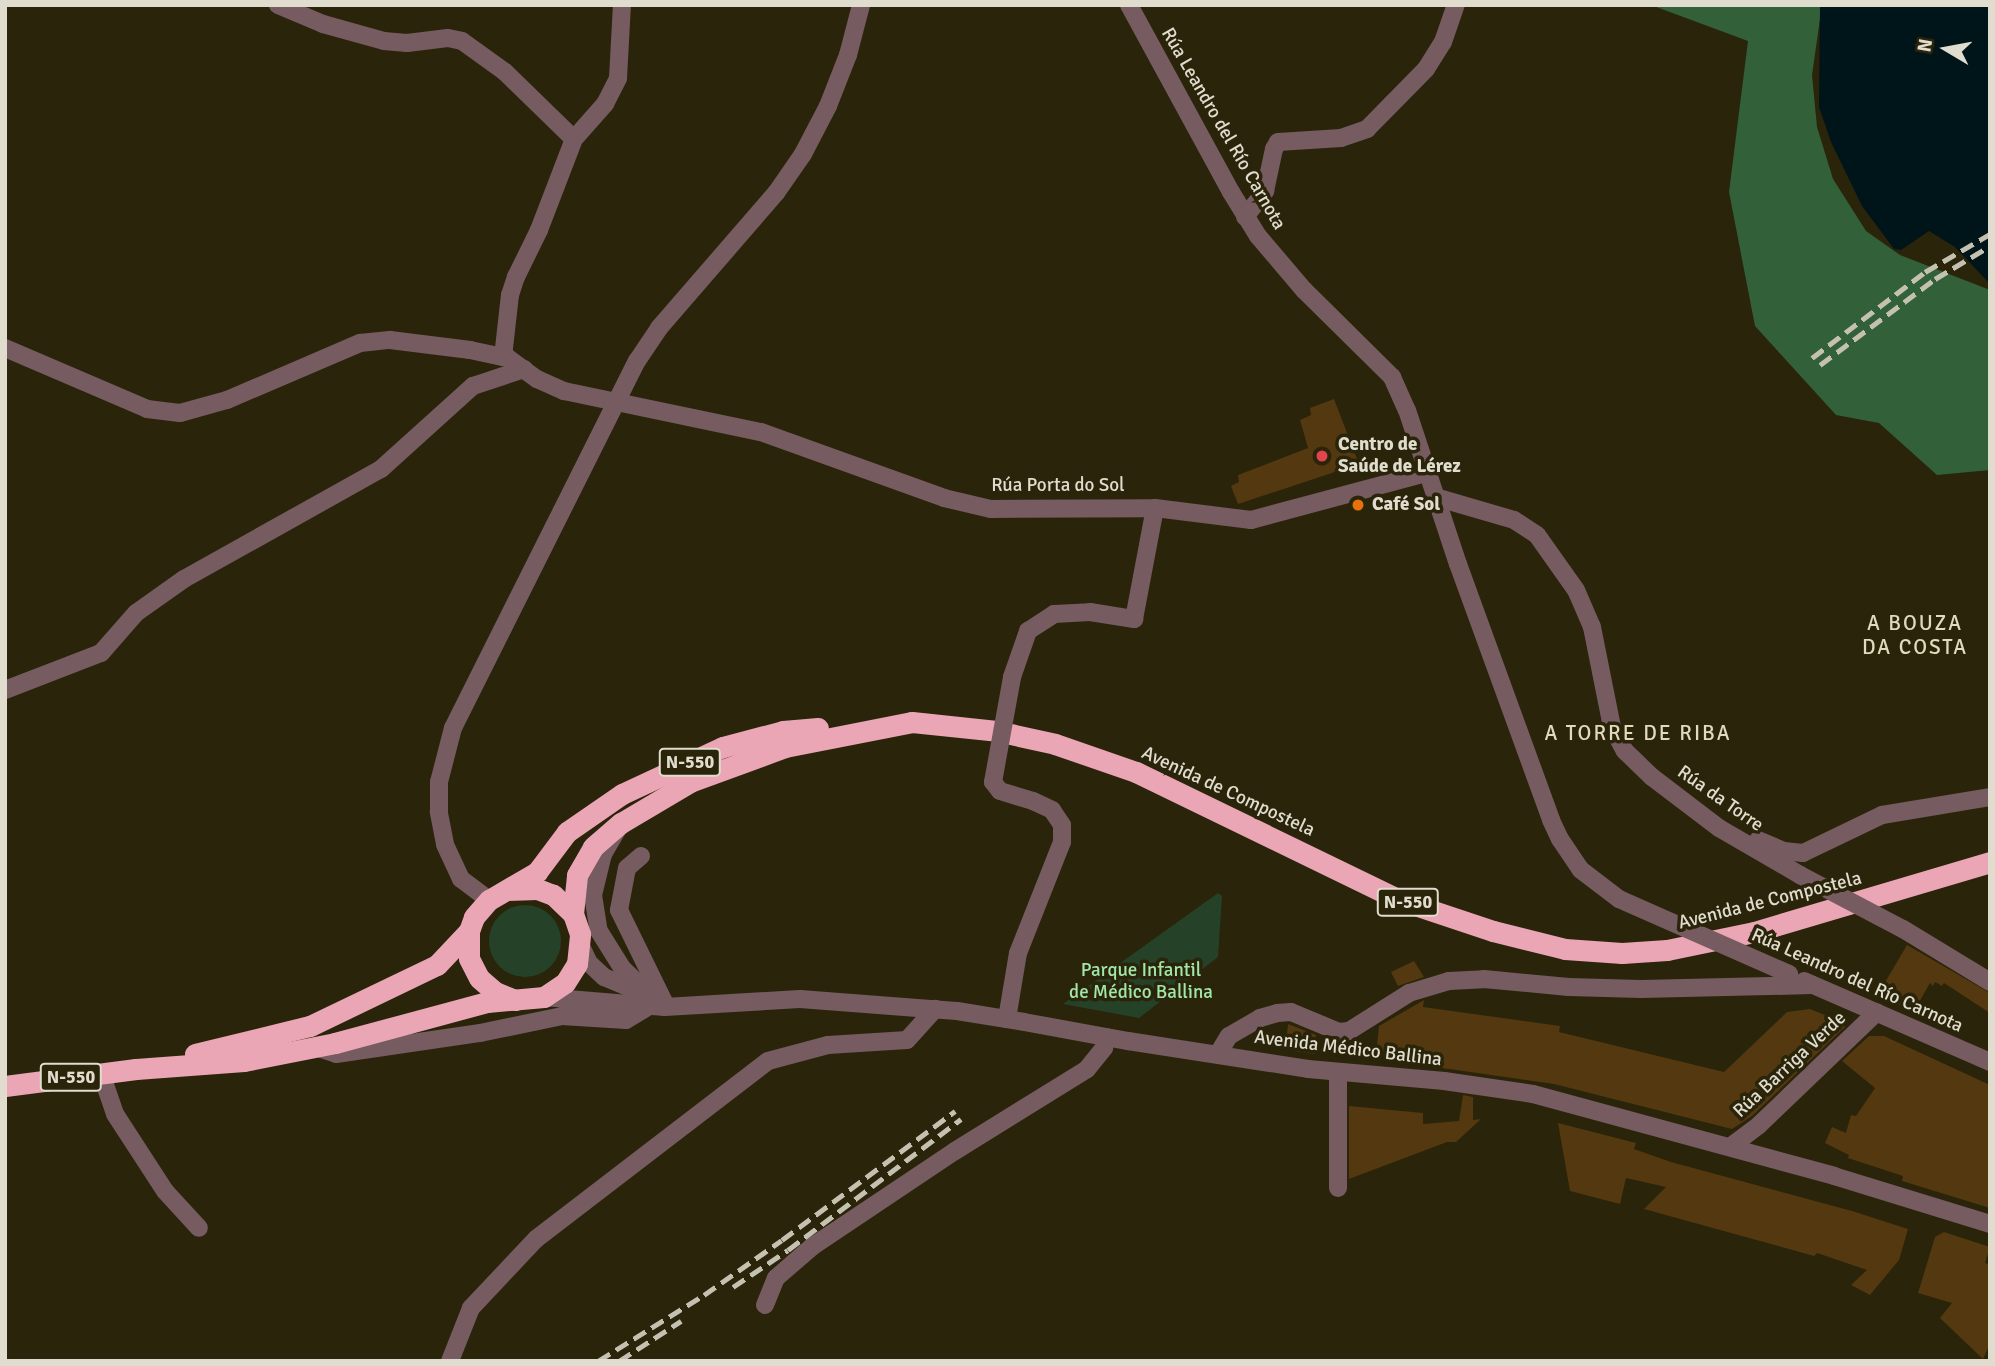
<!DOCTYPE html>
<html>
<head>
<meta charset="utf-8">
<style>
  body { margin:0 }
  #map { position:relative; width:1995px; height:1366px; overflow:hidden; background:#2a240a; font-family:Signika,sans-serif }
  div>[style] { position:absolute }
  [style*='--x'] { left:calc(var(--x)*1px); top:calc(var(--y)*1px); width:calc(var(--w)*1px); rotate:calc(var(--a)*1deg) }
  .green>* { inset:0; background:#254229 }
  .round { border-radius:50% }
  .forest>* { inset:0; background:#326139 }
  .water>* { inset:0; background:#00151a }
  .building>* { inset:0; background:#533810 }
  .minor>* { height:18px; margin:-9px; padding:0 9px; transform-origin:9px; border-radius:9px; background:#765b60 }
  .highway>* { height:21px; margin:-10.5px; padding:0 10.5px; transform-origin:10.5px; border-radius:10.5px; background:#eaa6b4 }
  .rail>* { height:5px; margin-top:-2.5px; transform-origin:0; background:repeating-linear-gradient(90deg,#c5c1b1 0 14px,transparent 0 21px) }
  .minor-bridge>* { height:18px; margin:-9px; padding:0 9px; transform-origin:9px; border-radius:9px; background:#765b60 }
  .dots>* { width:19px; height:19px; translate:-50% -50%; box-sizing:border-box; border:4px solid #2a240a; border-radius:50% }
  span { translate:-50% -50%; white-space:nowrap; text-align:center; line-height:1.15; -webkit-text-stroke:7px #2a240a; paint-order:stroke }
  .shield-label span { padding:2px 5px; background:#2a240a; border:2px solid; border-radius:5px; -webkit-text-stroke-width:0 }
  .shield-label { font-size:18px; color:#e0ddce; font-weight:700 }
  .street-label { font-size:19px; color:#e0ddce }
  .poi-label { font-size:19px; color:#e0ddce; font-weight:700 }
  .left { translate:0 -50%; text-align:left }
  .park-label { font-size:19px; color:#a0e7a8 }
  .neighbourhood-label { font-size:21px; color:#e2dabc; letter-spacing:2px }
  .frame { position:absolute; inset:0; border:7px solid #e0ddce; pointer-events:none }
  .north { position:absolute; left:1911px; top:14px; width:70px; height:70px; -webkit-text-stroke:5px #2a240a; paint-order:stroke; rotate:280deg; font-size:19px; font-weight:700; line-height:28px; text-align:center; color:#e0ddce }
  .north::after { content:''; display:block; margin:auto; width:24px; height:32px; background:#e0ddce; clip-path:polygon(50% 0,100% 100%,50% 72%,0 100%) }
</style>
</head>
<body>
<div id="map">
  <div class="green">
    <i style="clip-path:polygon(1218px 893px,1222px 896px,1218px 957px,1139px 1018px,1063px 1004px)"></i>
    <i class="round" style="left:489px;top:905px;width:72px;height:72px"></i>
  </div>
  <div class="forest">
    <i style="clip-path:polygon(1651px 5px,1822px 5px,1812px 75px,1817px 127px,1833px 179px,1866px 231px,1900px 255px,1990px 290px,1990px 470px,1937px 475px,1879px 423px,1836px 415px,1755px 326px,1729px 192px,1748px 41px)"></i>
  </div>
  <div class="water">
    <i style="clip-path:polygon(1820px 5px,1990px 5px,1990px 284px,1955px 247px,1929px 231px,1901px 250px,1894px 249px,1862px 206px,1831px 142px,1819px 107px)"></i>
  </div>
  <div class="building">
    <i style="clip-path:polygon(1334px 399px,1359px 464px,1238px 504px,1231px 486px,1239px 482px,1238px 475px,1308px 448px,1300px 420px,1311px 415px,1310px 408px)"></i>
    <i style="clip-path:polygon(1907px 945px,1990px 993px,1990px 1013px,1944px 983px,1942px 986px,1935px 982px,1933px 986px,1930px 983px,1914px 1011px,1877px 996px)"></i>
    <i style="clip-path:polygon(1414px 961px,1424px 977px,1398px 986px,1391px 972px)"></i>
    <i style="clip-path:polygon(1424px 1000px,1423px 1007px,1560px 1026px,1559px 1032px,1724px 1072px,1787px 1012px,1810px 1009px,1844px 1023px,1845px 1027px,1752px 1116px,1732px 1129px,1554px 1084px,1415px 1064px,1416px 1057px,1376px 1055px,1379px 1026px)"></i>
    <i style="clip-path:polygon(1288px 1024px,1316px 1035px,1315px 1054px,1293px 1051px,1294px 1044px,1286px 1043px)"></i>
    <i style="clip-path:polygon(1869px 1036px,1884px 1036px,1990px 1085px,1990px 1208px,1902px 1181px,1903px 1176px,1848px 1158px,1849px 1155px,1825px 1143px,1832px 1127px,1846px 1133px,1851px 1115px,1856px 1116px,1875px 1088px,1842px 1061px)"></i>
    <i style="clip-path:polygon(1463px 1095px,1473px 1097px,1473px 1120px,1481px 1119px,1456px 1142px,1447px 1142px,1349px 1179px,1349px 1106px,1423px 1113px,1423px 1124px,1459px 1121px)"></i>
    <i style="clip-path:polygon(1558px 1123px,1636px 1143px,1634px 1149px,1671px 1162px,1852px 1211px,1908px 1229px,1899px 1260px,1870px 1295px,1851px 1285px,1867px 1270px,1817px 1253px,1814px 1256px,1644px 1209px,1666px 1187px,1626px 1178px,1620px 1204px,1570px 1191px)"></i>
    <i style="clip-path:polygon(1944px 1232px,1990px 1247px,1985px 1263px,1990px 1265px,1990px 1344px,1983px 1359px,1940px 1318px,1952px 1303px,1918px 1293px,1935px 1237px)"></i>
  </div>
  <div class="minor">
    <i style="--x:278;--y:5;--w:49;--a:22.9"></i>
    <i style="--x:323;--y:24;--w:63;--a:15.6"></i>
    <i style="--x:384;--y:41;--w:23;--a:5"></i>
    <i style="--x:407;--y:43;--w:41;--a:-7"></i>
    <i style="--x:448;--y:38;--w:14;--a:12"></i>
    <i style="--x:462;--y:41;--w:53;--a:35.8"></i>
    <i style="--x:505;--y:72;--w:96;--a:44.2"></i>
    <i style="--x:1129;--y:5;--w:213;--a:61.4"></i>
    <i style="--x:1231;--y:192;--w:52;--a:58.5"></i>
    <i style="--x:1258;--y:236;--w:71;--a:49.6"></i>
    <i style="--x:1304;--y:290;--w:124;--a:44.7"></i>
    <i style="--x:1392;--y:377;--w:36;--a:66"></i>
    <i style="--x:1407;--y:410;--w:162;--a:71.7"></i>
    <i style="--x:1458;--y:564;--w:272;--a:70"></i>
    <i style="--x:1551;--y:820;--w:21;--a:65"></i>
    <i style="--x:1560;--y:839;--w:37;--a:56"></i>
    <i style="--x:1581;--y:870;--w:48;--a:37.3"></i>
    <i style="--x:1245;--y:217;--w:33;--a:-52"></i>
    <i style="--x:1265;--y:191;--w:43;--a:-77.9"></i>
    <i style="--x:1274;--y:149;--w:8;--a:-60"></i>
    <i style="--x:1278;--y:142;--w:63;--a:-3.6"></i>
    <i style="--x:1341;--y:138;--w:28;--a:-19"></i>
    <i style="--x:1367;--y:129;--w:84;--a:-45.5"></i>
    <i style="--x:1426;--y:69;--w:32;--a:-58"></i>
    <i style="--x:1443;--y:42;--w:39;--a:-71"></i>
    <i style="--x:5;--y:348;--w:155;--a:23.2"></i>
    <i style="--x:147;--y:409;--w:33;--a:7"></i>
    <i style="--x:180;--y:413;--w:49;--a:-15.5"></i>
    <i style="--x:227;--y:400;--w:145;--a:-23.2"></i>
    <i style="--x:360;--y:343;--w:30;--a:-6"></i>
    <i style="--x:390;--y:340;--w:81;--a:7.1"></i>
    <i style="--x:470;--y:350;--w:39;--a:12"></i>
    <i style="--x:508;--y:358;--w:36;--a:36"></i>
    <i style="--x:537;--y:379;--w:30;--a:24"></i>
    <i style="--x:564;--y:391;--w:201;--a:11.8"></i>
    <i style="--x:761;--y:432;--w:195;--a:19.8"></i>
    <i style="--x:944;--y:498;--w:48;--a:13.2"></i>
    <i style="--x:991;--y:509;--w:164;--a:-0.3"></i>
    <i style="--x:1155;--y:508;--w:97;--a:7.1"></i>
    <i style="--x:1251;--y:520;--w:181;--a:-15"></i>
    <i style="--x:503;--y:357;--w:62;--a:-83.6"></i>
    <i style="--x:510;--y:295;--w:19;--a:-72"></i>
    <i style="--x:516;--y:277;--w:52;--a:-63.9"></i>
    <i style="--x:539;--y:230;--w:97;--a:-69"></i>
    <i style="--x:574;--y:139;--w:47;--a:-48.5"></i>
    <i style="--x:605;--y:104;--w:29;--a:-63"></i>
    <i style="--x:618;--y:78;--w:73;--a:-86.9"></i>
    <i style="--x:1435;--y:497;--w:82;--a:16.2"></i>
    <i style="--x:1514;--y:520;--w:27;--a:33"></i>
    <i style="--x:1537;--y:535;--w:67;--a:54.7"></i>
    <i style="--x:1576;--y:590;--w:40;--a:66.6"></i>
    <i style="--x:1592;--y:627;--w:102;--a:78.7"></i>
    <i style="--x:1612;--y:727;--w:27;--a:62"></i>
    <i style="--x:1625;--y:751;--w:37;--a:44"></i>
    <i style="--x:1652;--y:777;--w:84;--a:37.3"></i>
    <i style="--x:1719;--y:828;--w:94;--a:30.1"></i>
    <i style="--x:1012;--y:677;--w:49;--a:-70.8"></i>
    <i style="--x:1028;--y:631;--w:31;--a:-33"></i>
    <i style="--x:1054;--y:614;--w:36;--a:-3"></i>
    <i style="--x:1090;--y:612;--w:45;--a:9"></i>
    <i style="--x:1134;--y:619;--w:113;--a:-79.3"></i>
    <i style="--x:5;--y:690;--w:103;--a:-21.1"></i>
    <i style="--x:101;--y:653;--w:53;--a:-48.8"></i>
    <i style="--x:136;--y:613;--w:59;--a:-35.3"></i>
    <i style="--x:184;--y:579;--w:226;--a:-29.2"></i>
    <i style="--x:381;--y:469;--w:124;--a:-42.1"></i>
    <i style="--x:473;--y:386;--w:54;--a:-18.4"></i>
    <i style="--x:993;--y:782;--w:11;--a:52"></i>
    <i style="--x:1000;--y:791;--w:34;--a:17"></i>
    <i style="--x:1033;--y:801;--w:21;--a:25"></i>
    <i style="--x:1052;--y:810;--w:18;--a:56"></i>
    <i style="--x:1062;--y:825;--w:17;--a:90"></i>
    <i style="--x:1062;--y:842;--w:119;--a:111.6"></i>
    <i style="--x:1018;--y:953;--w:67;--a:99.5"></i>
    <i style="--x:617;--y:830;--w:28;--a:120"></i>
    <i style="--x:603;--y:854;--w:42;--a:103.7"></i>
    <i style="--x:593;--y:895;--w:36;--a:81"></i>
    <i style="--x:599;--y:931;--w:44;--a:58.1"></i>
    <i style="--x:622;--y:968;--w:43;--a:44.1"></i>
    <i style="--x:1758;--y:840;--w:28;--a:23"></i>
    <i style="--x:1784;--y:851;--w:19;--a:6"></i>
    <i style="--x:1803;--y:853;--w:88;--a:-25.7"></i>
    <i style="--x:1882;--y:815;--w:109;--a:-9.5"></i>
    <i style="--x:641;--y:856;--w:18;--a:139"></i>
    <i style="--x:627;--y:868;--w:43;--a:100.8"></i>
    <i style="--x:619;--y:910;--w:102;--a:63.9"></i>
    <i style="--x:489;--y:900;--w:35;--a:-143"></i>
    <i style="--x:461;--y:879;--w:38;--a:-115"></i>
    <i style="--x:445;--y:844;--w:33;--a:-101"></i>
    <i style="--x:439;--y:812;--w:30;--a:-90"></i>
    <i style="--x:439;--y:782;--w:56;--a:-75.5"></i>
    <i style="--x:453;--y:728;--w:411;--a:-63.4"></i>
    <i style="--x:637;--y:361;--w:40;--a:-56"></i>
    <i style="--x:659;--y:328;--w:179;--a:-49.1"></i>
    <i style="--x:776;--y:193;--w:47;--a:-55.3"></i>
    <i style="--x:803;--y:154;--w:54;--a:-62.5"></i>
    <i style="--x:828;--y:106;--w:55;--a:-68.6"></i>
    <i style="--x:848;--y:55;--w:52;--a:-75.4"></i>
    <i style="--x:1903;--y:929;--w:102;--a:31.3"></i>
    <i style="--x:581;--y:946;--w:19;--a:65"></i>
    <i style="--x:589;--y:963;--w:21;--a:43"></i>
    <i style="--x:604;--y:977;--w:43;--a:23"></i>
    <i style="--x:1804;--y:981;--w:203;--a:23.5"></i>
    <i style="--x:544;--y:997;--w:121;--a:4.7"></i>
    <i style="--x:665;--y:1007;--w:135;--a:-3.4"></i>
    <i style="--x:800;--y:999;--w:157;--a:4.4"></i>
    <i style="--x:957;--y:1011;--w:68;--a:9.3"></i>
    <i style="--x:1128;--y:1041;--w:182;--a:8.8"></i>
    <i style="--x:1308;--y:1069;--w:137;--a:5"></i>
    <i style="--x:1444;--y:1081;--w:90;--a:8.3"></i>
    <i style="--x:1533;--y:1094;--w:312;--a:15.2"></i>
    <i style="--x:1834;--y:1176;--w:163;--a:17.1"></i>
    <i style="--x:315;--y:1047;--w:22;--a:18"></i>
    <i style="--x:336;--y:1054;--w:146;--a:-8.3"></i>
    <i style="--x:480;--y:1033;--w:84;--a:-11.7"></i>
    <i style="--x:562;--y:1016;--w:64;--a:3.6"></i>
    <i style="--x:626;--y:1020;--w:26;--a:-31"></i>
    <i style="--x:1218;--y:1054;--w:21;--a:-59"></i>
    <i style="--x:1229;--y:1036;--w:36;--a:-30"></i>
    <i style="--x:1260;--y:1018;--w:18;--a:-16"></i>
    <i style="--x:1277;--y:1013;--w:14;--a:-4"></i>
    <i style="--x:1291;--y:1012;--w:52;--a:22.6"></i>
    <i style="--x:1339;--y:1032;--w:10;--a:-6"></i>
    <i style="--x:1349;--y:1031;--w:71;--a:-32.3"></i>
    <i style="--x:1409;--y:993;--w:42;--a:-16.7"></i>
    <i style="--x:1449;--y:981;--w:35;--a:-3"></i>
    <i style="--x:1484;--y:979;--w:85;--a:5.4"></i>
    <i style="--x:1569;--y:987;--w:72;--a:1.6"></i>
    <i style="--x:1641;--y:989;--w:171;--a:-1.3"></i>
    <i style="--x:1338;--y:1072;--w:116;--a:90"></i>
    <i style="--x:101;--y:1073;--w:43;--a:71.1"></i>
    <i style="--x:115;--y:1114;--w:92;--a:57"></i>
    <i style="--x:165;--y:1191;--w:50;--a:47.4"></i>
    <i style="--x:1730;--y:1147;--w:36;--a:-37"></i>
    <i style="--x:1759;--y:1125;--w:163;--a:-43.8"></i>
    <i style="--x:765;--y:1305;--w:29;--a:-68"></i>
    <i style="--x:776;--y:1278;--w:49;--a:-40.9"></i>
    <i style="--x:813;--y:1246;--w:171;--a:-33.8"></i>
    <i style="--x:955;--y:1151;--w:155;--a:-31.8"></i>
    <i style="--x:1087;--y:1069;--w:27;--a:-51"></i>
    <i style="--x:1104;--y:1048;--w:11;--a:-75"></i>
    <i style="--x:450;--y:1361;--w:57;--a:-68.4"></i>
    <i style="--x:471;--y:1308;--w:95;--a:-46.7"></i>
    <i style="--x:536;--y:1239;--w:292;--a:-37.5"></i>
    <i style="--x:768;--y:1061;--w:62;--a:-14.9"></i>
    <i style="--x:828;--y:1045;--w:79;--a:-3.6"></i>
    <i style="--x:907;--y:1040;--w:42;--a:-47.9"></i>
  </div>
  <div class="highway">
    <i style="--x:573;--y:914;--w:39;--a:-84"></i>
    <i style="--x:577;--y:875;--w:32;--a:-60"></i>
    <i style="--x:593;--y:847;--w:37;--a:-41"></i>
    <i style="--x:621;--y:823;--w:80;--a:-30.7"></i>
    <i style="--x:690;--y:782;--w:101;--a:-20.2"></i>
    <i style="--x:785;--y:747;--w:129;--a:-11.1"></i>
    <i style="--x:912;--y:722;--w:85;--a:6"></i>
    <i style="--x:997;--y:731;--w:59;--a:12.6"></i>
    <i style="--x:1055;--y:744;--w:86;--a:19.1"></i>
    <i style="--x:1136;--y:772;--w:293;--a:25.9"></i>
    <i style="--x:1400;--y:900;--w:98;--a:18.4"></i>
    <i style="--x:1493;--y:931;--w:74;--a:14"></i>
    <i style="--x:1565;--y:949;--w:57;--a:4"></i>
    <i style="--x:1622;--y:953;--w:45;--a:-3.8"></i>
    <i style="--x:1667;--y:950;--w:89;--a:-11.7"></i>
    <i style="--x:1754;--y:932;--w:246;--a:-16.5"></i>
    <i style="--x:515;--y:1000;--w:22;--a:-158"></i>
    <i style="--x:495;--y:992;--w:21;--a:-139"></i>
    <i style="--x:479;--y:978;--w:22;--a:-117"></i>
    <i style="--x:469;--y:958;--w:27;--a:-90"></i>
    <i style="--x:469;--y:931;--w:15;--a:-70"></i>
    <i style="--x:474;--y:917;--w:23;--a:-49"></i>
    <i style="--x:489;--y:900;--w:56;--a:-30.3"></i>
    <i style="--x:537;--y:872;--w:50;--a:-53.1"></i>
    <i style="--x:567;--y:832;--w:67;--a:-34.6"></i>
    <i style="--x:622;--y:794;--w:111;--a:-25"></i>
    <i style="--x:723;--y:747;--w:62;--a:-14.9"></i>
    <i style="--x:783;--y:731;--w:35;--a:-5"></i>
    <i style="--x:195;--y:1054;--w:118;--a:-13.7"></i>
    <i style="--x:310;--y:1026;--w:141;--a:-25.7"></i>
    <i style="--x:437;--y:965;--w:47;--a:-46.7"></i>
    <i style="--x:5;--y:1086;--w:132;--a:-7.4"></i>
    <i style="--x:136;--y:1069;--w:108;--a:-4.2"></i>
    <i style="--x:244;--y:1061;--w:93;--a:-11.2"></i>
    <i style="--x:335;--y:1043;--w:157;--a:-15.1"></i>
    <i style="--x:487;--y:1002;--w:57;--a:-5"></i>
    <i style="--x:544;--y:997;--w:25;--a:-34"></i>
    <i style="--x:565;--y:983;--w:22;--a:-58"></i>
    <i style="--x:577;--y:964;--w:30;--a:-84"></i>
    <i style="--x:580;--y:934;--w:21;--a:-109"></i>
    <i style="--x:573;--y:914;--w:28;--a:-136"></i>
    <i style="--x:553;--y:895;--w:17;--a:-159"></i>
    <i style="--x:537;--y:889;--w:30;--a:178"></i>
  </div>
  <div class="rail">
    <i style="--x:1812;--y:358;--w:142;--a:-37.3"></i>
    <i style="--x:1925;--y:272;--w:75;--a:-30.3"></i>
    <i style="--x:1820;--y:365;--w:144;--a:-36.8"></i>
    <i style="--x:1935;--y:279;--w:64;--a:-31"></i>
    <i style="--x:733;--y:1287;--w:66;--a:-33.9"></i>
    <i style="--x:788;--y:1250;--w:217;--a:-37.1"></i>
    <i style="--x:598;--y:1361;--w:125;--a:-31.9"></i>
    <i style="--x:704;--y:1295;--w:95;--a:-35.2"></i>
    <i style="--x:782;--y:1240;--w:216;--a:-36.7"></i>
    <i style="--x:619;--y:1361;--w:74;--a:-32.8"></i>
  </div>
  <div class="minor-bridge">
    <i style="--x:993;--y:782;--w:107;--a:-79.7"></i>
    <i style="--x:1800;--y:875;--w:116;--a:27.7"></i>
    <i style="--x:1619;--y:899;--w:186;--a:23.8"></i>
    <i style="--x:1024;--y:1022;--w:106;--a:10.4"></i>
  </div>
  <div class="dots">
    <i style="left:1322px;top:456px;background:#e0444e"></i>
    <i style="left:1358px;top:505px;background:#e8710a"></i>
  </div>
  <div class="shield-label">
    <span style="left:690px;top:762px">N-550</span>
    <span style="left:1408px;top:902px">N-550</span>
    <span style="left:71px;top:1077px">N-550</span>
  </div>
  <div class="street-label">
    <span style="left:1223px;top:129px;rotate:60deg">Rúa Leandro del Río Carnota</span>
    <span style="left:1058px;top:486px">Rúa Porta do Sol</span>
    <span style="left:1228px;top:792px;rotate:25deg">Avenida de Compostela</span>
    <span style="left:1720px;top:799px;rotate:35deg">Rúa da Torre</span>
    <span style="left:1770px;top:901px;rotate:-14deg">Avenida de Compostela</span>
    <span style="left:1857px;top:981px;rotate:24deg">Rúa Leandro del Río Carnota</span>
    <span style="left:1348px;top:1049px;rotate:7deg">Avenida Médico Ballina</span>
    <span style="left:1790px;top:1065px;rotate:-43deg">Rúa Barriga Verde</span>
  </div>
  <div class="poi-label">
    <span class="left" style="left:1338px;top:456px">Centro de<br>Saúde de Lérez</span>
    <span class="left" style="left:1372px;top:505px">Café Sol</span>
  </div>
  <div class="park-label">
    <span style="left:1141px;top:982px">Parque Infantil<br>de Médico Ballina</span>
  </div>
  <div class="neighbourhood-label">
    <span style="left:1915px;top:635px">A BOUZA<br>DA COSTA</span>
    <span style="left:1638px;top:733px">A TORRE DE RIBA</span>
  </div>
  <div class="frame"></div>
  <div class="north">N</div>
</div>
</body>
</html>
